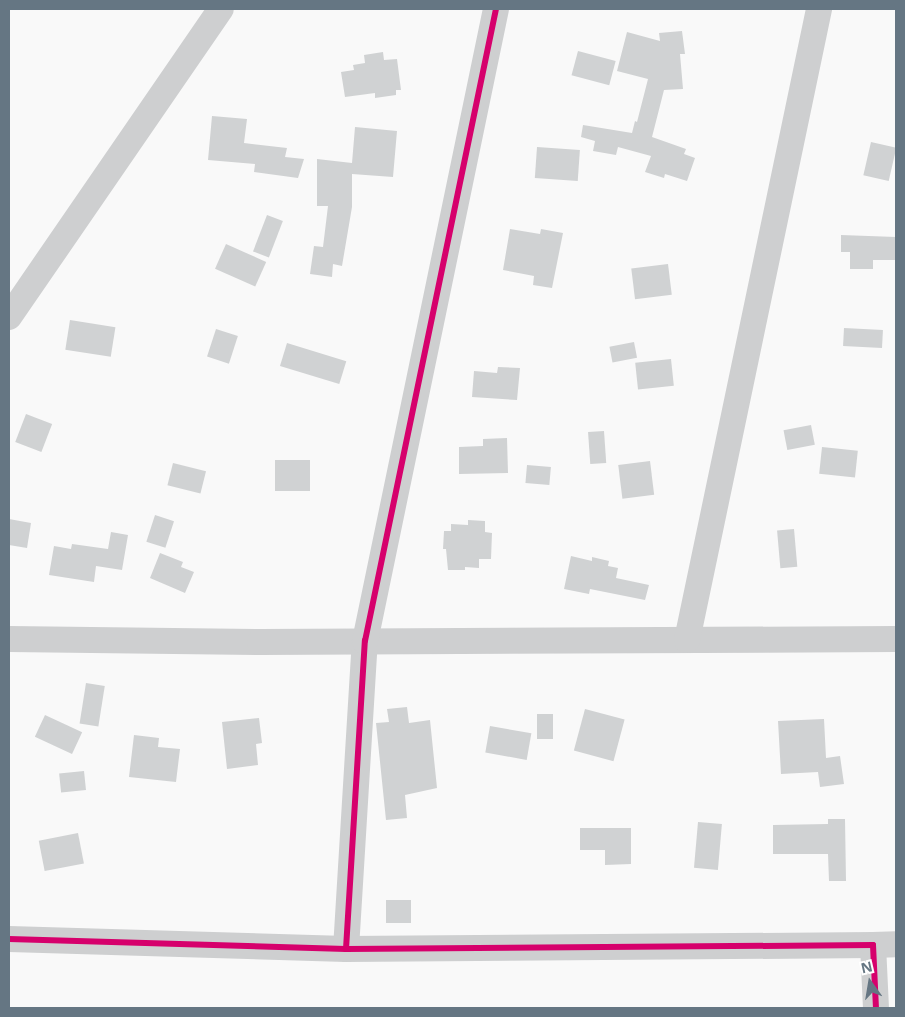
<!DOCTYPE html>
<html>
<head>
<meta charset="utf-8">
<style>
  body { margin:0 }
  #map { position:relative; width:905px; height:1017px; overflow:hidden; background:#f9f9f9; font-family:"Open Sans",sans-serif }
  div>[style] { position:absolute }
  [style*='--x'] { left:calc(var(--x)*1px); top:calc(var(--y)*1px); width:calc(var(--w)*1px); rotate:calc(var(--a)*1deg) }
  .building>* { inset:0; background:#d0d2d3; transform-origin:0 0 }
  .minor>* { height:26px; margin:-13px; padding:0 13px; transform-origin:13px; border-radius:13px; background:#cecfd0 }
  .cycleway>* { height:6px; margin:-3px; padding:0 3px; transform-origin:3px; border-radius:3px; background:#d6006c }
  span { translate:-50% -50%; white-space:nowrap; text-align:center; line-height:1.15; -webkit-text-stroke:5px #fff; paint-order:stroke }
  .frame { position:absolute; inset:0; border:10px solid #657683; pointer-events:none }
  .north { position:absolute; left:845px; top:957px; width:50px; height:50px; -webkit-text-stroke:4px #fff; paint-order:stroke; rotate:347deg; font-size:14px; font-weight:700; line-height:20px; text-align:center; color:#657683 }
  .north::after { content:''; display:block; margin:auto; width:18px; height:22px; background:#657683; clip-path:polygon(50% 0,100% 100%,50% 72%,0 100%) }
</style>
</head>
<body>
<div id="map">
  <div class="building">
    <i style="clip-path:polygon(682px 31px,685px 54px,680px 54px,683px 89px,664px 90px,652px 137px,686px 149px,684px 154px,695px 158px,687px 181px,665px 174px,664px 178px,645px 172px,651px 156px,618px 147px,616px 155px,593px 151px,595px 141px,581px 137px,583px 125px,632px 133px,635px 121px,637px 122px,648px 79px,617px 71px,627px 32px,660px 41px,659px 33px)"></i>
    <i style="left:578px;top:51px;width:39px;height:25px;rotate:15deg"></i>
    <i style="clip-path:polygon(383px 52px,384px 60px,397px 59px,401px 90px,396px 90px,396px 95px,375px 98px,375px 93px,345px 97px,341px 72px,354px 70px,353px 65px,365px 63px,364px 55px)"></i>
    <i style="clip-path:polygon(212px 116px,247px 119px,244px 143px,287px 148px,285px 157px,304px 159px,298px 178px,254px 172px,255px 164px,208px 160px)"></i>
    <i style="clip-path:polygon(355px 127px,397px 131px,393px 177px,352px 174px,352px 207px,342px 266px,333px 264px,332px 277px,310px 274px,314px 246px,323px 247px,328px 206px,317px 206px,317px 159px,352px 163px)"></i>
    <i style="left:871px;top:142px;width:26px;height:34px;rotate:13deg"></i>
    <i style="left:537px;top:147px;width:43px;height:31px;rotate:4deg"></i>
    <i style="left:267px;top:215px;width:17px;height:39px;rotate:21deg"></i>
    <i style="clip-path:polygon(510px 229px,540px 234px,541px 229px,563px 233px,552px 288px,533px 285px,534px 276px,503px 270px)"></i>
    <i style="clip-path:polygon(841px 235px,896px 237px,896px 260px,873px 260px,873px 269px,850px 269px,850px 252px,841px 252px)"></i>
    <i style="left:226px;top:244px;width:44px;height:27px;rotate:24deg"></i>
    <i style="left:668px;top:264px;width:31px;height:37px;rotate:83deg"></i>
    <i style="left:70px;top:320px;width:46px;height:30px;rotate:9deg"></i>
    <i style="left:844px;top:328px;width:39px;height:18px;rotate:3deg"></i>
    <i style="left:216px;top:329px;width:23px;height:29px;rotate:18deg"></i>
    <i style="left:634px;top:342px;width:16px;height:25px;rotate:79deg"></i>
    <i style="left:287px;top:343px;width:62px;height:24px;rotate:17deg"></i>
    <i style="left:671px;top:359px;width:27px;height:36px;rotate:84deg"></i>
    <i style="clip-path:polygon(498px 367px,520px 368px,517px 400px,472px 397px,474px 371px,497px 373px)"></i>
    <i style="left:26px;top:414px;width:28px;height:30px;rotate:21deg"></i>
    <i style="left:811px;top:425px;width:20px;height:28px;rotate:79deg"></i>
    <i style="left:604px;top:431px;width:32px;height:16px;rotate:86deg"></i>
    <i style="clip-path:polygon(507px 438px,508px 473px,459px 474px,459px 447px,483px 446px,483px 439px)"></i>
    <i style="left:822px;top:447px;width:36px;height:27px;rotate:6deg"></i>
    <i style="left:275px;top:460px;width:35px;height:31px"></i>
    <i style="left:650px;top:461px;width:34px;height:32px;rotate:83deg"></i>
    <i style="left:173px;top:463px;width:34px;height:23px;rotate:14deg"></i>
    <i style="left:527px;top:465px;width:24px;height:18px;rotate:5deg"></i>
    <i style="left:155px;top:515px;width:20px;height:28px;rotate:18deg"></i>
    <i style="clip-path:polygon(9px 519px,31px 523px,27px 548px,9px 545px)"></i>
    <i style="clip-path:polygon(468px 520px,485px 521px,485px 532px,492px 533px,491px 559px,479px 559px,479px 568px,465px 567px,465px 570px,448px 570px,446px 549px,443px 549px,444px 531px,451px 531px,451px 524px,468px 525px)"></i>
    <i style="left:794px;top:529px;width:38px;height:17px;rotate:85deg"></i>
    <i style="clip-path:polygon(111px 532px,128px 535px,122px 570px,96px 566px,94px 582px,49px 575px,54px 546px,71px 549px,72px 544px,108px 549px)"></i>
    <i style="clip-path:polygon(160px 553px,183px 562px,181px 567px,194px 572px,185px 593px,150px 578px)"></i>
    <i style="clip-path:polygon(571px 556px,592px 561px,592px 557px,609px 561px,608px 566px,618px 568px,616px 578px,649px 585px,645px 600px,590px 589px,589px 594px,564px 589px)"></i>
    <i style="left:86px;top:683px;width:19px;height:41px;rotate:9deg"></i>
    <i style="clip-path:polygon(407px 707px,409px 723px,430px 720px,437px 788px,405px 795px,407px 818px,386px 820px,376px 723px,389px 722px,387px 709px)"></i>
    <i style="left:585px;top:709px;width:41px;height:43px;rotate:15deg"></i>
    <i style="left:537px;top:714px;width:16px;height:25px"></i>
    <i style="left:45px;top:715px;width:41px;height:24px;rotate:25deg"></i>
    <i style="clip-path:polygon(259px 718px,262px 743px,256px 744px,258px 765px,227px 769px,222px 722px)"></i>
    <i style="clip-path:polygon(824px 719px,826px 758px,840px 756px,844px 784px,820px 787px,818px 772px,781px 774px,778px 721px)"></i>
    <i style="left:490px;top:726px;width:42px;height:27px;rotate:10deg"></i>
    <i style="clip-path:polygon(134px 735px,159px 738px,158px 747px,180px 749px,176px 782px,129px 777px)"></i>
    <i style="left:84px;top:771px;width:19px;height:25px;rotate:84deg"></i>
    <i style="clip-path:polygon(828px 819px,845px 819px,846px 881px,829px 881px,828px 854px,773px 854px,773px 825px,828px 824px)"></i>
    <i style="left:698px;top:822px;width:24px;height:46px;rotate:5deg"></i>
    <i style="clip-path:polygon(580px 828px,631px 828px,631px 864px,605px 865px,605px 850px,580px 850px)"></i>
    <i style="left:78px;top:833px;width:31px;height:40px;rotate:79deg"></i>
    <i style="left:386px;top:900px;width:25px;height:23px"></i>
  </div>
  <div class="minor">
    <i style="--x:9;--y:317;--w:374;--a:-55.5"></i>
    <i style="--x:9;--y:639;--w:251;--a:0.7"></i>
    <i style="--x:260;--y:642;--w:636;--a:-0.27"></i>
    <i style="--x:687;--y:640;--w:645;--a:-78.18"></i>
    <i style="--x:9;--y:939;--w:337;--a:1.7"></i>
    <i style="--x:346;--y:949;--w:527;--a:-0.43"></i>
    <i style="--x:873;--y:945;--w:63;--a:87.3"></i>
    <i style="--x:873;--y:945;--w:23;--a:-2"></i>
    <i style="--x:346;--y:949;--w:309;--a:-86.5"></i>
    <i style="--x:365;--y:641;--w:645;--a:-78.29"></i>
  </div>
  <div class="cycleway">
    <i style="--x:9;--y:939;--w:337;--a:1.7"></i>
    <i style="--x:346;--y:949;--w:527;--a:-0.43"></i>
    <i style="--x:873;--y:945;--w:63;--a:87.3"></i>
    <i style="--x:346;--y:949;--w:309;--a:-86.5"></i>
    <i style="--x:365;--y:641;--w:645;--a:-78.29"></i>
  </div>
  <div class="frame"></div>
  <div class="north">N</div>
</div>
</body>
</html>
